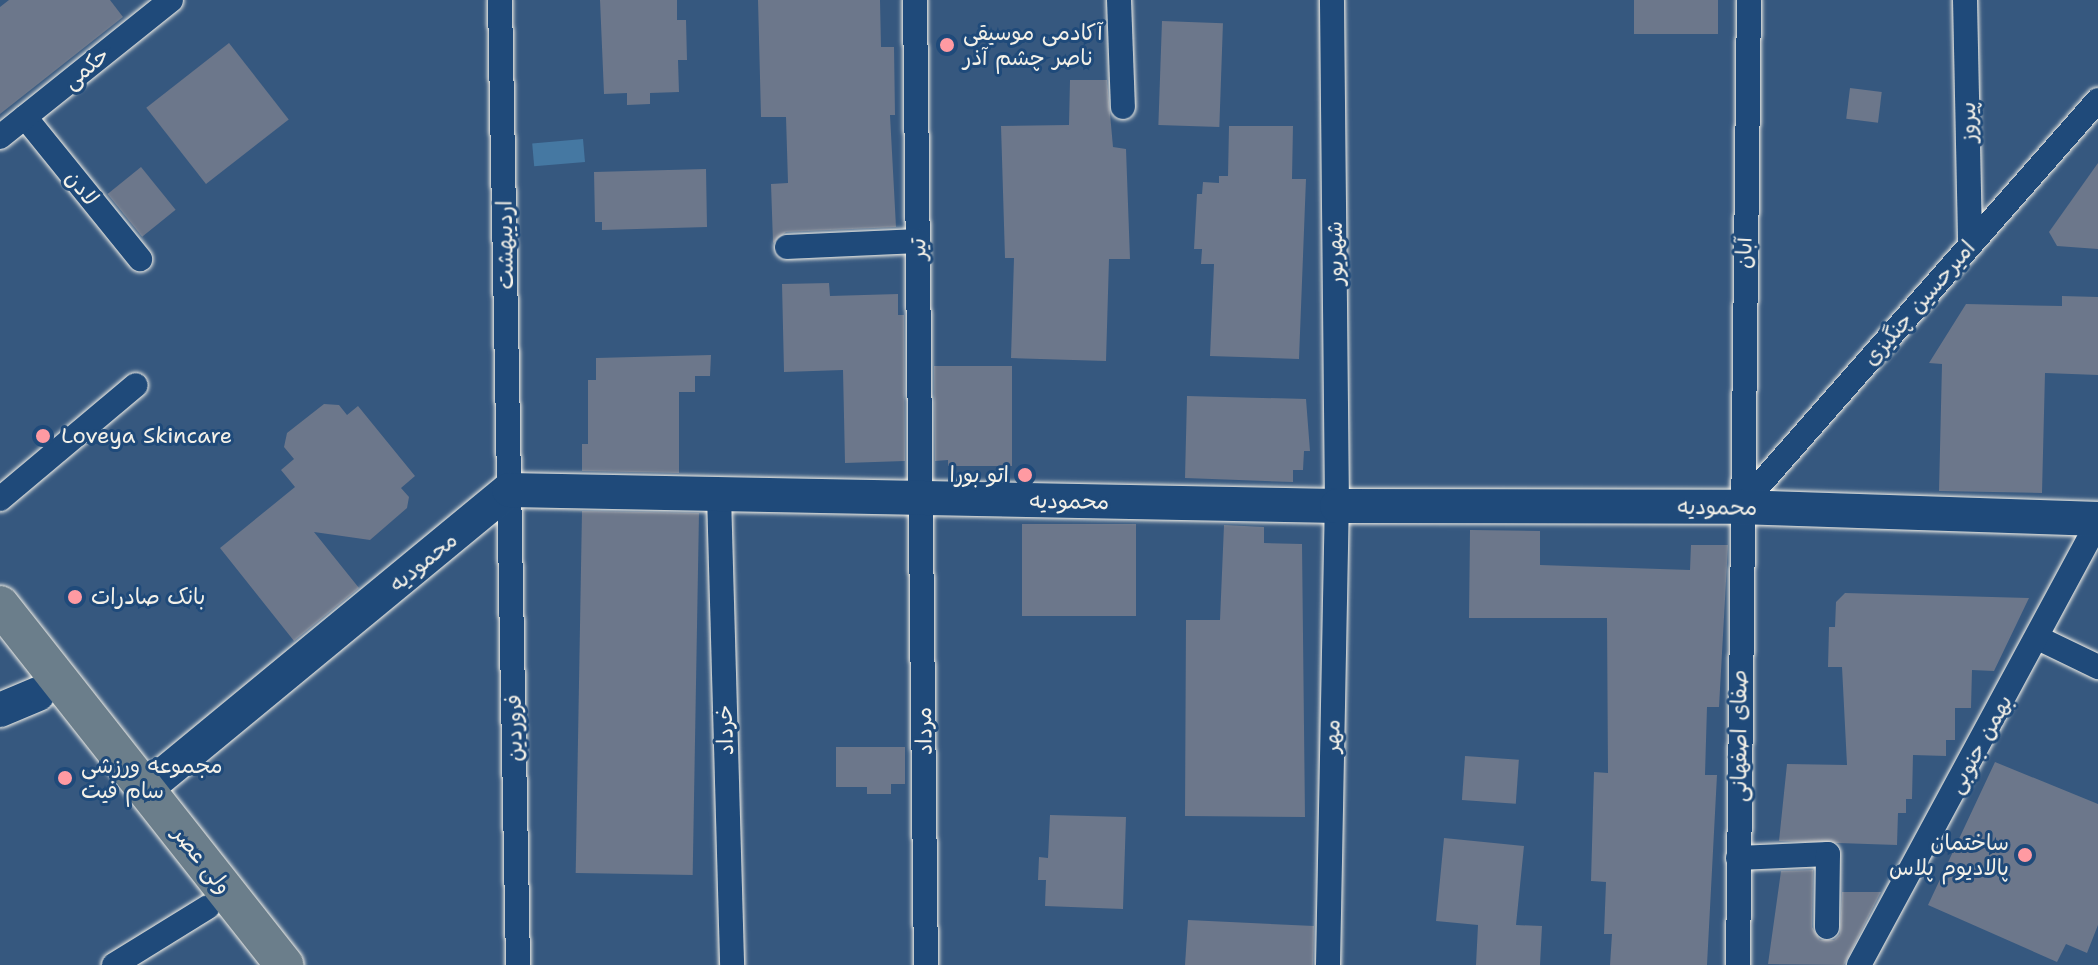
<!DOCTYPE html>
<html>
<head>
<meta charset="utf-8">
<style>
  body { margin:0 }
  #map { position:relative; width:2098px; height:965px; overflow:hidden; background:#36587f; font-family:"Shantell Sans","Playpen Sans Arabic",sans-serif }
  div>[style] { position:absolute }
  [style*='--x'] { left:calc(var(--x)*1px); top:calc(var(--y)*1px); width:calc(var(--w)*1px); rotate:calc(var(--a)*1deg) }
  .water>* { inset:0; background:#4578a2; transform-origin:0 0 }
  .building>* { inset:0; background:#6c778b; transform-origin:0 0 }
  .roads { filter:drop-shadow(0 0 2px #f4f1e8) drop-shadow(0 0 2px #f4f1e8) }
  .street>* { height:24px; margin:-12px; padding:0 12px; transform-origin:12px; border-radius:12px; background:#1f4a7a }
  .secondary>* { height:34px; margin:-17px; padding:0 17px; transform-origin:17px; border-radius:17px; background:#1f4a7a }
  .primary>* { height:38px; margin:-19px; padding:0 19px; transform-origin:19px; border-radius:19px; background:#6b7e8b }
  .dots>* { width:22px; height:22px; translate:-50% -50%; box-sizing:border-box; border:4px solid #1f4a7a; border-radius:50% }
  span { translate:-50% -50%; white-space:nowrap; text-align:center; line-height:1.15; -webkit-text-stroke:6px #1f4a7a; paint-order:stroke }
  .poi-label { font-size:22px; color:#f4f1e8 }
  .left { translate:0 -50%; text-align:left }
  .right { translate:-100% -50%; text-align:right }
  .street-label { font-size:22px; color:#f4f1e8 }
</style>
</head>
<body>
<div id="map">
  <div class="water">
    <i style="left:583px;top:139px;width:23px;height:51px;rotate:85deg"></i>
  </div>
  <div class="building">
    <i style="clip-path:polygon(9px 0,110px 0,123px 17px,0 114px,0 7px)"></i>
    <i style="clip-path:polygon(600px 0,677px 0,677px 20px,686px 20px,687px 60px,678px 60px,679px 92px,650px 93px,650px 104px,627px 105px,627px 93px,604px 94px)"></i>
    <i style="clip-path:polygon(758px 0,880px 0,881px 47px,894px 47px,895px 115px,890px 115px,896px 227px,786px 232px,773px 243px,771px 184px,788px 183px,786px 117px,761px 117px)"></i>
    <i style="left:1634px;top:0;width:84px;height:34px"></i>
    <i style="left:1162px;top:21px;width:61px;height:104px;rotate:2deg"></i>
    <i style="left:229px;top:43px;width:97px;height:105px;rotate:52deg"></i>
    <i style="clip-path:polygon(1070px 80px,1107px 80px,1113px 147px,1126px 149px,1130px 259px,1109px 259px,1106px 361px,1011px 358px,1014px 258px,1005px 258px,1001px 126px,1069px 125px)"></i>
    <i style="left:1850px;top:88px;width:32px;height:31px;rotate:7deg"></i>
    <i style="clip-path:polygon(1229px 126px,1293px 126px,1292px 179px,1306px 179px,1299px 359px,1210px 356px,1214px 264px,1201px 264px,1202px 249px,1194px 249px,1197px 194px,1202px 194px,1203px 182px,1219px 183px,1219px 176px,1228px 176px)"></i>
    <i style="clip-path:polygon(2098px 163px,2098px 249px,2057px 246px,2049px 232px)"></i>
    <i style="left:141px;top:167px;width:55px;height:43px;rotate:51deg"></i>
    <i style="clip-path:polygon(706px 169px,707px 227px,602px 230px,602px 222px,595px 222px,594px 172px)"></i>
    <i style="clip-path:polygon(829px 283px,830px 296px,898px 294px,898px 315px,904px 315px,905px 461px,845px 463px,843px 370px,784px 372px,782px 284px)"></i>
    <i style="clip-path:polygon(2062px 296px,2098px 297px,2098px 375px,2045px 373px,2042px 493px,1939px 491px,1942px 364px,1929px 363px,1966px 304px,2062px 306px)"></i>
    <i style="clip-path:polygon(711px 355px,710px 376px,695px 376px,695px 392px,679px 392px,679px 473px,582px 471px,582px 444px,588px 444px,588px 380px,596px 380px,596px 358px)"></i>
    <i style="clip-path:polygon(934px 366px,1012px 366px,1012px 466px,948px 466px,948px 460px,935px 461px)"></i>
    <i style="clip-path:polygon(1187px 396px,1306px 399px,1310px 451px,1304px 451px,1303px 470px,1293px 470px,1293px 482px,1185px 478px)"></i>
    <i style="clip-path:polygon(324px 404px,339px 405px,347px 415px,358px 406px,415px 476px,401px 488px,409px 497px,407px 508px,370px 540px,314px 532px,359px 588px,294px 641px,220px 548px,295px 487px,281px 470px,294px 459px,284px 447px,287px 433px)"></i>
    <i style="left:582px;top:511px;width:117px;height:362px;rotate:1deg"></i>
    <i style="left:1136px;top:524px;width:92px;height:114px;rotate:90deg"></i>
    <i style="clip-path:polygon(1224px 525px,1264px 527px,1264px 543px,1302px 544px,1305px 817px,1185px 816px,1186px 620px,1220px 620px)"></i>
    <i style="clip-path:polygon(1470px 530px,1540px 531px,1540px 565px,1690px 570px,1691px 545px,1728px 545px,1719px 707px,1707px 707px,1705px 775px,1717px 775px,1707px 965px,1610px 965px,1612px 934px,1604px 934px,1606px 882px,1591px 881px,1594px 772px,1608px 773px,1607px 618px,1469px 618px)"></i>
    <i style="clip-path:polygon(1845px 593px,2029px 598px,1994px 671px,1972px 670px,1971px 708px,1955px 708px,1955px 740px,1946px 740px,1946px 756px,1913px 755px,1912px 799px,1906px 799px,1906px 813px,1898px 813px,1897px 845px,1779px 841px,1787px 764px,1847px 765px,1842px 667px,1828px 667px,1829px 627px,1835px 627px,1836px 602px)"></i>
    <i style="clip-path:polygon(836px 747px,905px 747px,905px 784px,891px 784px,891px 794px,867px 794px,867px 787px,836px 787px)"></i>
    <i style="left:1465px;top:756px;width:54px;height:44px;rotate:4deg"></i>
    <i style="clip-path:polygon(1995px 762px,2098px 804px,2098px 925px,2087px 953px,2066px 944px,2057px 962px,1928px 905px)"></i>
    <i style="clip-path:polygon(1050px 815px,1126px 817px,1123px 909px,1045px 906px,1046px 880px,1038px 880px,1039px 857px,1048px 858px)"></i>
    <i style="clip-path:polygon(1444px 838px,1524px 846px,1516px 925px,1542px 926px,1540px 965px,1476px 965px,1478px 925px,1436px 921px)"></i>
    <i style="clip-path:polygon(1813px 870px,1812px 927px,1820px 940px,1834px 940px,1840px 934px,1842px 892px,1881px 892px,1844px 965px,1768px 964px,1781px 871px)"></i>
    <i style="clip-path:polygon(1188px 920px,1314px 926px,1313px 965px,1185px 965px)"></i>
  </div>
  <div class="roads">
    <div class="street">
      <i style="--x:500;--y:0;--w:965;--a:88.93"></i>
      <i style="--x:915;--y:0;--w:965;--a:89.35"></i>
      <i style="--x:1119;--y:0;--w:107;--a:87.9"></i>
      <i style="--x:1965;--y:0;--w:245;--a:88.8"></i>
      <i style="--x:25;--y:117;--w:183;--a:51"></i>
      <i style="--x:0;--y:137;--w:219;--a:-38.7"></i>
      <i style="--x:787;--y:247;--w:131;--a:-2.6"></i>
      <i style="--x:719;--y:495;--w:470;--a:88.4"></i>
      <i style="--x:0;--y:499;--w:177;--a:-40"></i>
      <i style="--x:1740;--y:507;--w:542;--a:-48.66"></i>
      <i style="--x:2038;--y:638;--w:67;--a:25.8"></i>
      <i style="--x:1738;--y:858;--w:90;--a:-2.5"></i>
      <i style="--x:1828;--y:854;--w:73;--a:90.8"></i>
      <i style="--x:114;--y:965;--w:110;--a:-31.7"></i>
      <i style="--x:1328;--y:965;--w:459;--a:-88.9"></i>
      <i style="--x:1337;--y:506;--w:506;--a:-90.57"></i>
      <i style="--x:1738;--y:965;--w:965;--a:-89.35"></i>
      <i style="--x:1859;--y:965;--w:503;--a:-61.65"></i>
    </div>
    <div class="secondary">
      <i style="--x:0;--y:710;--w:41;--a:-22.8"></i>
      <i style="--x:147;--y:788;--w:469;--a:-39.5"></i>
      <i style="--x:509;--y:490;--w:828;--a:1.11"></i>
      <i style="--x:1337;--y:506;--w:403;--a:0.1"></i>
      <i style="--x:1740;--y:507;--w:358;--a:1.9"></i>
    </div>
    <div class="primary">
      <i style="--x:0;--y:605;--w:459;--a:51.7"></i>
    </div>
  </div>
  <div class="dots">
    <i style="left:947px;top:45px;background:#ff9aa2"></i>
    <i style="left:43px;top:436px;background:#ff9aa2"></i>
    <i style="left:1025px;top:475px;background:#ff9aa2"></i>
    <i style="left:75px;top:597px;background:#ff9aa2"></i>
    <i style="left:65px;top:778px;background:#ff9aa2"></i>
    <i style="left:2025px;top:855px;background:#ff9aa2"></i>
  </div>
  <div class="poi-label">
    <span class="left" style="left:963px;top:45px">آکادمی موسیقی<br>ناصر چشم آذر</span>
    <span class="left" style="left:61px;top:436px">Loveya Skincare</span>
    <span class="right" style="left:1009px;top:475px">اتو بورا</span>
    <span class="left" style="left:91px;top:597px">بانک صادرات</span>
    <span class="left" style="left:81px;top:778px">مجموعه ورزشی<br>سام فیت</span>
    <span class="right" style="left:2009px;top:855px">ساختمان<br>پالادیوم پلاس</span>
  </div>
  <div class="street-label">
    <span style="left:86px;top:68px;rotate:-39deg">حکمی</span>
    <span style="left:1968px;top:122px;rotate:-91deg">پیروز</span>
    <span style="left:82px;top:188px;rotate:51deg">لادن</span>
    <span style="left:505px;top:245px;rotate:-91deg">اردیبهشت</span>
    <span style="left:918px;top:249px;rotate:-91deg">تیر</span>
    <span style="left:1335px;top:253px;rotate:-91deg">شهریور</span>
    <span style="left:1744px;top:253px;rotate:-89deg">آبان</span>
    <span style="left:1919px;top:303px;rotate:-49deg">امیرحسین چنگیزی</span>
    <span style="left:1069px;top:501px;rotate:1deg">محمودیه</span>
    <span style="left:1717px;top:507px;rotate:1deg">محمودیه</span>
    <span style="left:423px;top:562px;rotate:-39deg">محمودیه</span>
    <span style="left:514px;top:728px;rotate:-91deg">فروردین</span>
    <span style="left:725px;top:730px;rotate:-92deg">خرداد</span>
    <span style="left:924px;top:731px;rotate:-91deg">مرداد</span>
    <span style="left:1332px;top:736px;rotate:-89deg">مهر</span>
    <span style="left:1739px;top:736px;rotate:-90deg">صفای اصفهانی</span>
    <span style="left:1980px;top:744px;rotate:-61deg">بهمن جنوبی</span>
    <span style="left:202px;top:860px;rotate:52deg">ولی عصر</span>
  </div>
</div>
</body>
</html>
